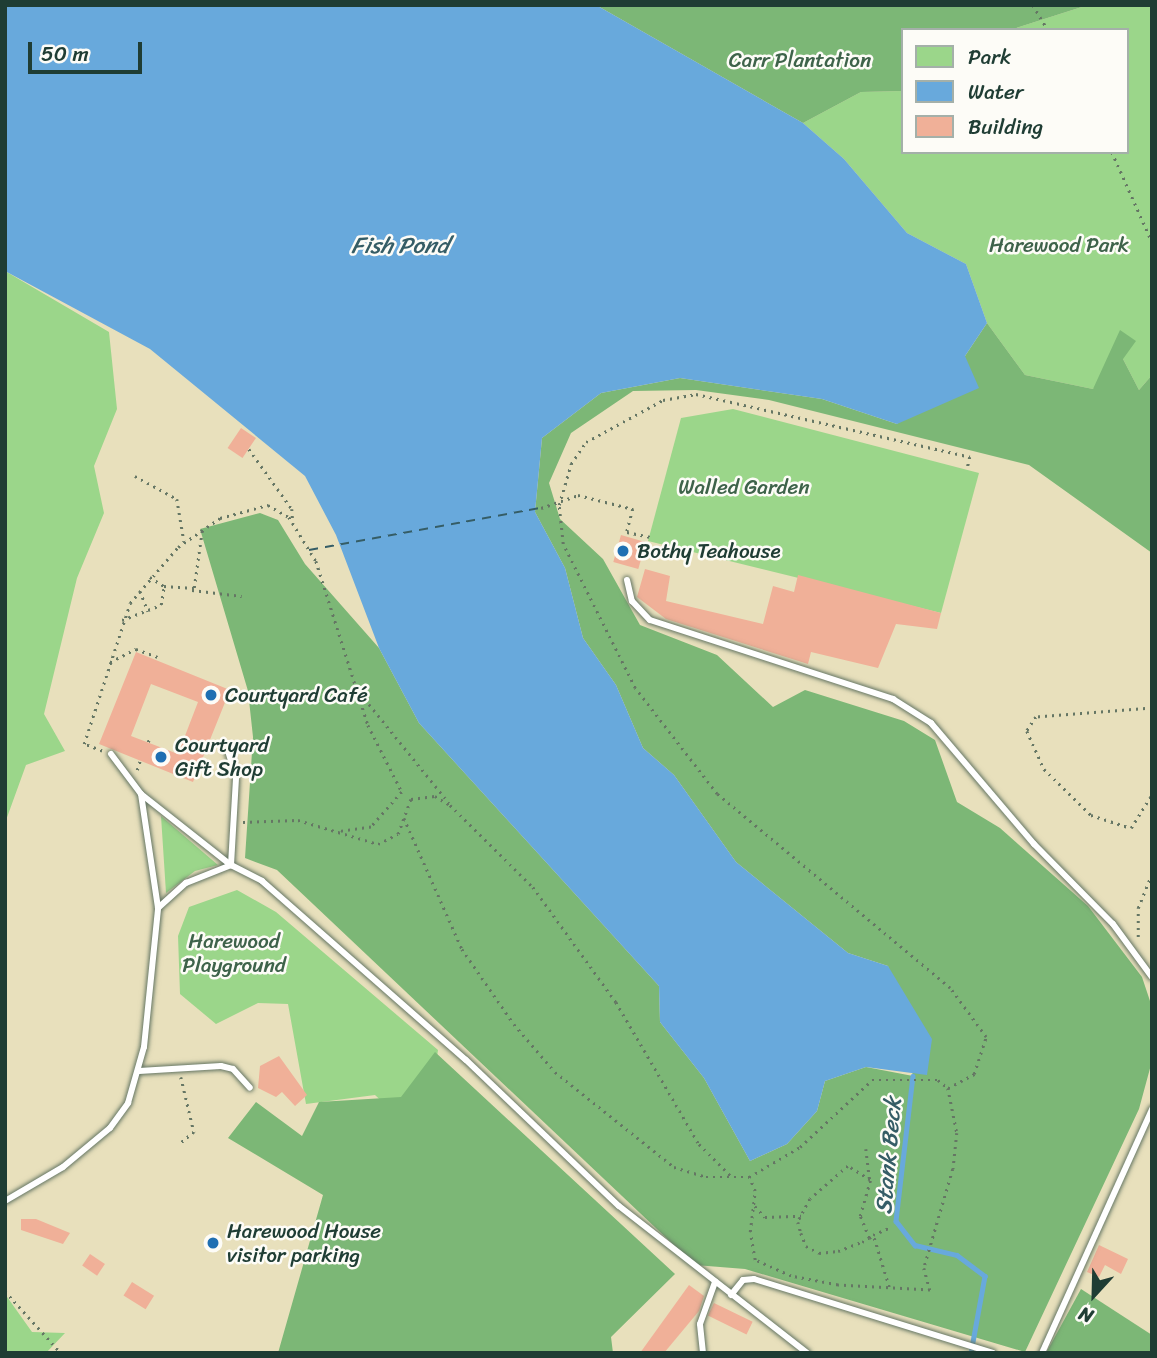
<!DOCTYPE html>
<html>
<head>
<meta charset="utf-8">
<style>
  body { margin:0 }
  #map { position:relative; width:1157px; height:1358px; overflow:hidden; background:#e8e0bc; font-family:Sriracha,sans-serif }
  div>[style] { position:absolute }
  [style*='--x'] { left:calc(var(--x)*1px); top:calc(var(--y)*1px); width:calc(var(--w)*1px); rotate:calc(var(--a)*1deg) }
  .green>* { inset:0; background:#9bd68a }
  .forest>* { inset:0; background:#7cb776 }
  .water>* { inset:0; background:#68a9dc }
  .stream>* { height:4.5px; margin:-2.25px; padding:0 2.25px; transform-origin:2.25px; border-radius:2.25px; background:#68a9dc }
  .ferry>* { height:2px; margin-top:-1px; transform-origin:0; background:repeating-linear-gradient(90deg,#355d66 0 9px,transparent 0 16px) }
  .building>* { inset:0; background:#f0b098; transform-origin:0 0 }
  .path>* { height:2.5px; margin-top:-1.25px; transform-origin:0; background:repeating-linear-gradient(90deg,#657664 0 2px,transparent 0 7px) }
  .roads { filter:drop-shadow(0 0 2px #657664) drop-shadow(0 0 2px #657664) }
  .service>* { height:6px; margin:-3px; padding:0 3px; transform-origin:3px; border-radius:3px; background:#fff }
  .dots>* { width:19px; height:19px; translate:-50% -50%; box-sizing:border-box; border:4px solid #fdfcf7; border-radius:50% }
  span { translate:-50% -50%; white-space:nowrap; text-align:center; line-height:1.15; -webkit-text-stroke:5px #fdfcf7; paint-order:stroke }
  .park-label { font-size:21px; color:#3e634a }
  .poi-label { font-size:21px; color:#1f3d34 }
  .left { translate:0 -50%; text-align:left }
  .water-label { font-size:23px; color:#355d66; font-style:italic }
  .frame { position:absolute; inset:0; border:7px solid #1f3d34; pointer-events:none }
  .legend { position:absolute; left:901px; top:28px; width:228px; height:126px; box-sizing:border-box; background:#fdfcf7; border:2px solid #a4b0a9; margin:0; padding:9px 12px; list-style:none; font-size:21px; color:#1f3d34 }
  .legend li { display:flex; align-items:center; gap:14px; height:35px }
  .legend b { width:35px; border:2px solid #a4b0a9 }
  .north { position:absolute; left:1059px; top:1260px; width:70px; height:70px; -webkit-text-stroke:5px #fdfcf7; paint-order:stroke; rotate:202deg; font-size:19px; font-weight:700; line-height:28px; text-align:center; color:#1f3d34 }
  .north::after { content:''; display:block; margin:auto; width:24px; height:32px; background:#1f3d34; clip-path:polygon(50% 0,100% 100%,50% 72%,0 100%) }
  .scale { position:absolute; left:28px; top:42px; width:114px; height:32px; box-sizing:border-box; border:4px solid #1f3d34; border-top:0; padding-left:9px; font-size:21px; line-height:24px; white-space:nowrap; color:#1f3d34; -webkit-text-stroke:5px #fdfcf7; paint-order:stroke }
</style>
</head>
<body>
<div id="map">
  <div class="green">
    <i style="clip-path:polygon(1088px 5px,1152px 5px,1152px 375px,1139px 390px,1123px 359px,1093px 389px,1025px 375px,987px 323px,966px 264px,907px 233px,844px 159px,803px 123px,861px 92px,903px 91px,903px 152px,1127px 152px,1127px 30px,1010px 30px)"></i>
    <i style="clip-path:polygon(5px 271px,109px 332px,117px 409px,94px 466px,104px 513px,77px 578px,44px 714px,65px 751px,26px 765px,5px 823px)"></i>
    <i style="clip-path:polygon(733px 409px,979px 473px,941px 613px,648px 541px,681px 418px)"></i>
    <i style="clip-path:polygon(161px 816px,218px 865px,195px 871px,166px 893px)"></i>
    <i style="clip-path:polygon(237px 890px,276px 912px,438px 1050px,430px 1106px,406px 1124px,375px 1095px,306px 1104px,288px 1004px,258px 1003px,216px 1024px,180px 994px,178px 936px,189px 907px)"></i>
    <i style="clip-path:polygon(5px 1294px,32px 1332px,65px 1333px,46px 1353px,5px 1353px)"></i>
  </div>
  <div class="forest">
    <i style="clip-path:polygon(596px 5px,1088px 5px,1010px 30px,903px 30px,903px 91px,861px 92px,803px 123px)"></i>
    <i style="clip-path:polygon(987px 323px,1025px 375px,1093px 389px,1120px 330px,1136px 341px,1123px 359px,1139px 390px,1152px 375px,1152px 553px,1029px 465px,769px 400px,696px 390px,633px 391px,571px 433px,549px 483px,560px 519px,603px 559px,640px 625px,717px 655px,773px 707px,805px 690px,904px 721px,935px 740px,957px 802px,1000px 828px,1088px 906px,1142px 977px,1152px 1007px,1152px 1061px,1139px 1109px,1025px 1352px,745px 1269px,695px 1265px,277px 870px,245px 858px,253px 737px,248px 691px,200px 529px,260px 513px,278px 520px,305px 564px,379px 648px,419px 723px,659px 986px,660px 1022px,704px 1078px,750px 1161px,787px 1144px,817px 1111px,825px 1081px,866px 1067px,913px 1076px,888px 966px,848px 953px,736px 862px,674px 775px,643px 748px,616px 685px,583px 638px,565px 568px,535px 512px,542px 438px,601px 393px,680px 378px,822px 399px,897px 424px,965px 356px)"></i>
    <i style="clip-path:polygon(435px 1052px,675px 1274px,611px 1337px,613px 1353px,278px 1353px,323px 1195px,228px 1138px,256px 1102px,302px 1136px,319px 1102px,401px 1097px)"></i>
    <i style="clip-path:polygon(1081px 1289px,1152px 1335px,1152px 1353px,1046px 1353px)"></i>
  </div>
  <div class="water">
    <i style="clip-path:polygon(5px 5px,596px 5px,803px 123px,844px 159px,907px 233px,966px 264px,987px 323px,965px 356px,979px 388px,897px 424px,822px 399px,680px 378px,601px 393px,542px 438px,535px 512px,565px 568px,583px 638px,616px 685px,643px 748px,674px 775px,736px 862px,848px 953px,888px 966px,932px 1039px,927px 1075px,866px 1067px,825px 1081px,817px 1111px,787px 1144px,750px 1161px,704px 1078px,660px 1022px,659px 986px,419px 723px,379px 648px,336px 535px,305px 476px,150px 349px,5px 271px)"></i>
  </div>
  <div class="stream">
    <i style="--x:913;--y:1076;--w:146;--a:96.7"></i>
    <i style="--x:896;--y:1221;--w:31;--a:52"></i>
    <i style="--x:915;--y:1245;--w:43;--a:13.4"></i>
    <i style="--x:957;--y:1255;--w:35;--a:37"></i>
    <i style="--x:985;--y:1276;--w:78;--a:100.3"></i>
  </div>
  <div class="ferry">
    <i style="--x:309;--y:550;--w:236;--a:-10.3"></i>
  </div>
  <div class="building">
    <i style="left:241px;top:428px;width:18px;height:24px;rotate:34deg"></i>
    <i style="left:621px;top:535px;width:26px;height:28px;rotate:16deg"></i>
    <i style="clip-path:polygon(645px 569px,670px 576px,666px 601px,763px 624px,773px 586px,794px 592px,798px 575px,941px 613px,937px 629px,896px 624px,878px 668px,811px 652px,808px 664px,666px 619px,637px 597px)"></i>
    <i style="clip-path:polygon(evenodd,136px 652px,230px 690px,193px 782px,99px 744px,136px 652px,151px 684px,198px 702px,178px 754px,131px 736px,151px 684px)"></i>
    <i style="clip-path:polygon(279px 1056px,307px 1095px,295px 1106px,282px 1092px,276px 1097px,258px 1088px,260px 1066px)"></i>
    <i style="clip-path:polygon(21px 1219px,36px 1219px,70px 1233px,63px 1244px,21px 1230px)"></i>
    <i style="clip-path:polygon(1099px 1245px,1128px 1259px,1121px 1274px,1105px 1265px,1099px 1277px,1087px 1272px)"></i>
    <i style="left:90px;top:1254px;width:18px;height:14px;rotate:34deg"></i>
    <i style="left:132px;top:1282px;width:26px;height:16px;rotate:32deg"></i>
    <i style="clip-path:polygon(689px 1285px,704px 1296px,699px 1311px,664px 1353px,640px 1353px)"></i>
    <i style="left:714px;top:1303px;width:43px;height:14px;rotate:26deg"></i>
  </div>
  <div class="path">
    <i style="--x:1033;--y:5;--w:29;--a:59"></i>
    <i style="--x:1112;--y:152;--w:98;--a:66"></i>
    <i style="--x:249;--y:449;--w:74;--a:54.4"></i>
    <i style="--x:292;--y:509;--w:14;--a:86"></i>
    <i style="--x:135;--y:476;--w:48;--a:28.7"></i>
    <i style="--x:177;--y:499;--w:43;--a:80.5"></i>
    <i style="--x:541;--y:508;--w:39;--a:-19"></i>
    <i style="--x:578;--y:495;--w:57;--a:14.3"></i>
    <i style="--x:633;--y:509;--w:24;--a:105"></i>
    <i style="--x:627;--y:532;--w:24;--a:12"></i>
    <i style="--x:150;--y:577;--w:17;--a:33"></i>
    <i style="--x:164;--y:586;--w:30;--a:4"></i>
    <i style="--x:194;--y:588;--w:58;--a:-82"></i>
    <i style="--x:192;--y:590;--w:50;--a:6.8"></i>
    <i style="--x:140;--y:591;--w:22;--a:68"></i>
    <i style="--x:122;--y:620;--w:42;--a:-21"></i>
    <i style="--x:161;--y:605;--w:19;--a:-81"></i>
    <i style="--x:110;--y:662;--w:29;--a:-27"></i>
    <i style="--x:136;--y:649;--w:23;--a:20"></i>
    <i style="--x:356;--y:688;--w:148;--a:51"></i>
    <i style="--x:1152;--y:708;--w:116;--a:175.6"></i>
    <i style="--x:1036;--y:717;--w:17;--a:123"></i>
    <i style="--x:1027;--y:731;--w:42;--a:65.9"></i>
    <i style="--x:1044;--y:769;--w:66;--a:44.4"></i>
    <i style="--x:1091;--y:815;--w:42;--a:18"></i>
    <i style="--x:1131;--y:828;--w:39;--a:-58"></i>
    <i style="--x:148;--y:742;--w:5;--a:-68"></i>
    <i style="--x:102;--y:751;--w:19;--a:-159"></i>
    <i style="--x:84;--y:744;--w:148;--a:-71.9"></i>
    <i style="--x:130;--y:603;--w:74;--a:-49.4"></i>
    <i style="--x:178;--y:547;--w:51;--a:-34.6"></i>
    <i style="--x:220;--y:518;--w:50;--a:-15.2"></i>
    <i style="--x:268;--y:505;--w:24;--a:30"></i>
    <i style="--x:289;--y:517;--w:52;--a:58.5"></i>
    <i style="--x:316;--y:561;--w:172;--a:72.4"></i>
    <i style="--x:368;--y:725;--w:75;--a:63.1"></i>
    <i style="--x:402;--y:792;--w:47;--a:131.5"></i>
    <i style="--x:371;--y:827;--w:35;--a:172"></i>
    <i style="--x:137;--y:770;--w:9;--a:-72"></i>
    <i style="--x:404;--y:818;--w:143;--a:66.1"></i>
    <i style="--x:462;--y:949;--w:91;--a:55.3"></i>
    <i style="--x:514;--y:1024;--w:63;--a:49.5"></i>
    <i style="--x:555;--y:1072;--w:152;--a:38.6"></i>
    <i style="--x:674;--y:1167;--w:34;--a:17"></i>
    <i style="--x:706;--y:1177;--w:43;--a:0"></i>
    <i style="--x:749;--y:1177;--w:59;--a:-30.5"></i>
    <i style="--x:800;--y:1147;--w:98;--a:-42.9"></i>
    <i style="--x:872;--y:1080;--w:66;--a:0"></i>
    <i style="--x:938;--y:1080;--w:13;--a:39"></i>
    <i style="--x:948;--y:1088;--w:46;--a:78.7"></i>
    <i style="--x:957;--y:1133;--w:36;--a:96"></i>
    <i style="--x:953;--y:1169;--w:103;--a:106.3"></i>
    <i style="--x:924;--y:1268;--w:23;--a:75"></i>
    <i style="--x:930;--y:1290;--w:92;--a:-176.9"></i>
    <i style="--x:838;--y:1285;--w:48;--a:-169.2"></i>
    <i style="--x:791;--y:1276;--w:39;--a:-156"></i>
    <i style="--x:755;--y:1260;--w:28;--a:-100"></i>
    <i style="--x:750;--y:1232;--w:41;--a:-83"></i>
    <i style="--x:755;--y:1191;--w:15;--a:-113"></i>
    <i style="--x:243;--y:822;--w:55;--a:-2.1"></i>
    <i style="--x:298;--y:820;--w:84;--a:16.7"></i>
    <i style="--x:378;--y:844;--w:22;--a:-27"></i>
    <i style="--x:398;--y:834;--w:37;--a:-70"></i>
    <i style="--x:411;--y:799;--w:24;--a:-7"></i>
    <i style="--x:435;--y:796;--w:17;--a:31"></i>
    <i style="--x:450;--y:805;--w:117;--a:44.7"></i>
    <i style="--x:533;--y:887;--w:142;--a:54.2"></i>
    <i style="--x:616;--y:1002;--w:164;--a:59.7"></i>
    <i style="--x:699;--y:1144;--w:45;--a:45"></i>
    <i style="--x:1138;--y:937;--w:29;--a:-90"></i>
    <i style="--x:1138;--y:908;--w:38;--a:-68"></i>
    <i style="--x:181;--y:1077;--w:57;--a:76.7"></i>
    <i style="--x:194;--y:1132;--w:17;--a:140"></i>
    <i style="--x:948;--y:1088;--w:30;--a:-28"></i>
    <i style="--x:974;--y:1074;--w:39;--a:-72"></i>
    <i style="--x:986;--y:1037;--w:61;--a:-126.3"></i>
    <i style="--x:950;--y:988;--w:303;--a:-140.2"></i>
    <i style="--x:717;--y:794;--w:134;--a:-127.7"></i>
    <i style="--x:635;--y:688;--w:161;--a:-116.6"></i>
    <i style="--x:563;--y:544;--w:39;--a:-96"></i>
    <i style="--x:559;--y:505;--w:43;--a:-73.7"></i>
    <i style="--x:571;--y:464;--w:27;--a:-56"></i>
    <i style="--x:586;--y:442;--w:88;--a:-28.6"></i>
    <i style="--x:663;--y:400;--w:34;--a:-10"></i>
    <i style="--x:696;--y:394;--w:281;--a:12.9"></i>
    <i style="--x:970;--y:457;--w:13;--a:103"></i>
    <i style="--x:866;--y:1149;--w:31;--a:83"></i>
    <i style="--x:755;--y:1206;--w:15;--a:48"></i>
    <i style="--x:765;--y:1217;--w:36;--a:-2"></i>
    <i style="--x:869;--y:1238;--w:24;--a:-112"></i>
    <i style="--x:860;--y:1216;--w:37;--a:-74"></i>
    <i style="--x:870;--y:1180;--w:26;--a:-148"></i>
    <i style="--x:848;--y:1166;--w:50;--a:139"></i>
    <i style="--x:810;--y:1199;--w:26;--a:118"></i>
    <i style="--x:798;--y:1222;--w:11;--a:75"></i>
    <i style="--x:801;--y:1233;--w:14;--a:69"></i>
    <i style="--x:806;--y:1246;--w:15;--a:28"></i>
    <i style="--x:819;--y:1253;--w:19;--a:-6"></i>
    <i style="--x:838;--y:1251;--w:26;--a:-21"></i>
    <i style="--x:862;--y:1242;--w:8;--a:-30"></i>
    <i style="--x:869;--y:1238;--w:5;--a:-37"></i>
    <i style="--x:889;--y:1287;--w:54;--a:-107.1"></i>
    <i style="--x:873;--y:1235;--w:17;--a:-24"></i>
    <i style="--x:5;--y:1291;--w:84;--a:47.9"></i>
  </div>
  <div class="roads">
    <div class="service">
      <i style="--x:627;--y:580;--w:22;--a:77"></i>
      <i style="--x:632;--y:601;--w:26;--a:47"></i>
      <i style="--x:650;--y:620;--w:256;--a:18"></i>
      <i style="--x:893;--y:699;--w:45;--a:32.3"></i>
      <i style="--x:931;--y:723;--w:159;--a:49.6"></i>
      <i style="--x:1034;--y:844;--w:112;--a:45.4"></i>
      <i style="--x:1113;--y:924;--w:66;--a:53.7"></i>
      <i style="--x:111;--y:754;--w:50;--a:53.1"></i>
      <i style="--x:141;--y:794;--w:115;--a:81.5"></i>
      <i style="--x:141;--y:794;--w:115;--a:38.3"></i>
      <i style="--x:231;--y:865;--w:88;--a:-86.7"></i>
      <i style="--x:236;--y:777;--w:30;--a:-107"></i>
      <i style="--x:139;--y:1071;--w:82;--a:-3.5"></i>
      <i style="--x:221;--y:1066;--w:12;--a:14"></i>
      <i style="--x:233;--y:1069;--w:25;--a:48"></i>
      <i style="--x:5;--y:1201;--w:67;--a:-30.4"></i>
      <i style="--x:63;--y:1167;--w:61;--a:-39.7"></i>
      <i style="--x:110;--y:1128;--w:31;--a:-54"></i>
      <i style="--x:128;--y:1103;--w:58;--a:-74.1"></i>
      <i style="--x:144;--y:1047;--w:140;--a:-84.2"></i>
      <i style="--x:158;--y:908;--w:38;--a:-42"></i>
      <i style="--x:186;--y:883;--w:48;--a:-21.8"></i>
      <i style="--x:231;--y:865;--w:35;--a:27"></i>
      <i style="--x:262;--y:881;--w:271;--a:41.3"></i>
      <i style="--x:466;--y:1060;--w:211;--a:43.7"></i>
      <i style="--x:619;--y:1206;--w:239;--a:38"></i>
      <i style="--x:731;--y:1295;--w:19;--a:-51"></i>
      <i style="--x:743;--y:1280;--w:11;--a:-5"></i>
      <i style="--x:754;--y:1279;--w:250;--a:17.2"></i>
      <i style="--x:703;--y:1353;--w:29;--a:-96"></i>
      <i style="--x:700;--y:1324;--w:45;--a:-70.3"></i>
      <i style="--x:1042;--y:1353;--w:268;--a:-65.7"></i>
    </div>
  </div>
  <div class="dots">
    <i style="left:623px;top:551px;background:#1f6fb2"></i>
    <i style="left:211px;top:695px;background:#1f6fb2"></i>
    <i style="left:161px;top:757px;background:#1f6fb2"></i>
    <i style="left:213px;top:1243px;background:#1f6fb2"></i>
  </div>
  <div class="park-label">
    <span style="left:800px;top:60px">Carr Plantation</span>
    <span style="left:1059px;top:245px">Harewood Park</span>
    <span style="left:744px;top:487px">Walled Garden</span>
    <span style="left:234px;top:953px">Harewood<br>Playground</span>
  </div>
  <div class="poi-label">
    <span class="left" style="left:637px;top:551px">Bothy Teahouse</span>
    <span class="left" style="left:225px;top:695px">Courtyard Café</span>
    <span class="left" style="left:175px;top:757px">Courtyard<br>Gift Shop</span>
    <span class="left" style="left:227px;top:1243px">Harewood House<br>visitor parking</span>
  </div>
  <div class="water-label">
    <span style="left:400px;top:246px">Fish Pond</span>
    <span style="left:889px;top:1156px;rotate:-85deg">Stank Beck</span>
  </div>
  <div class="frame"></div>
  <ul class="legend">
  <li><b style="height:19px;background:#9bd68a"></b>Park</li>
  <li><b style="height:19px;background:#68a9dc"></b>Water</li>
  <li><b style="height:19px;background:#f0b098"></b>Building</li>
  </ul>
  <div class="north">N</div>
  <div class="scale">50 m</div>
</div>
</body>
</html>
